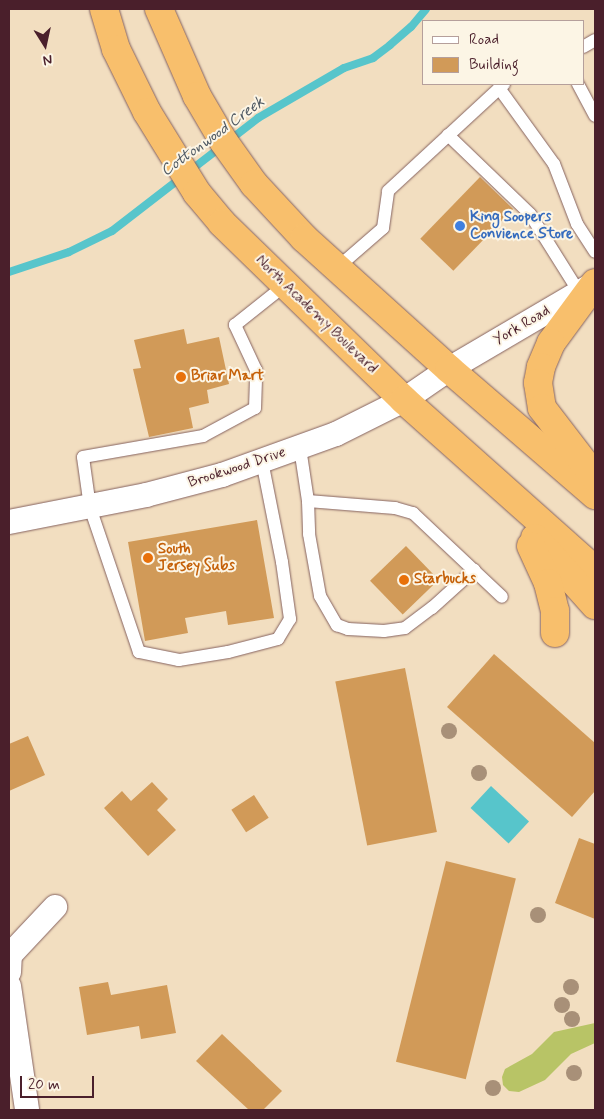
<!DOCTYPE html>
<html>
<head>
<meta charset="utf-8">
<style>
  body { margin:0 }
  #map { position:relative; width:604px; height:1119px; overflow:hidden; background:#f2dec0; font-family:Mynerve,sans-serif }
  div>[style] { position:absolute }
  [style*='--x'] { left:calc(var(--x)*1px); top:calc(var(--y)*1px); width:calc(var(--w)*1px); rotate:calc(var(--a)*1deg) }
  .green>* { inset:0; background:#b8c466 }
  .water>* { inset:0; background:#57c5cb; transform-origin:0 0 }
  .stream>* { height:8px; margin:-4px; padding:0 4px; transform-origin:4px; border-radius:4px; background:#57c5cb }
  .building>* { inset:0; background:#d19a58; transform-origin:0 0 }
  .roads { filter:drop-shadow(0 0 1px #85625f) drop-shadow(0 0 1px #85625f) }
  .lane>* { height:12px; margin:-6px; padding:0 6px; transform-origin:6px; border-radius:6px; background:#fff }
  .street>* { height:24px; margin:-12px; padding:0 12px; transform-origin:12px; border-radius:12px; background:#fff }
  .highway>* { height:28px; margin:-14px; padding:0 14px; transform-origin:14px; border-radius:14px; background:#f8bf6c }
  .trees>* { width:16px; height:16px; margin:-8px; border-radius:50%; background:#a89078 }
  .dots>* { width:14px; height:14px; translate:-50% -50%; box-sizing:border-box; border:2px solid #fcf5e5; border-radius:50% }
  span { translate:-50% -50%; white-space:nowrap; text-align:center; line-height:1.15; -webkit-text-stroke:4px #fcf5e5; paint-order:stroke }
  .shop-label { font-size:15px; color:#366cbe; font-weight:700 }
  .left { translate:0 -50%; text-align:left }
  .street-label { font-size:15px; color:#4a1f2b }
  .food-label { font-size:15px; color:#c56008; font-weight:700 }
  .water-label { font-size:16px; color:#4f5963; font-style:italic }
  .frame { position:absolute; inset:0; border:10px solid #4a1f2b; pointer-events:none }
  .legend { position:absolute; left:422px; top:20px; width:162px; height:65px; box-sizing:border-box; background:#fcf5e5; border:1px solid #b59f9b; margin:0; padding:6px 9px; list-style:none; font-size:15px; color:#4a1f2b }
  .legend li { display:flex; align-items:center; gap:10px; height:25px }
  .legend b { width:25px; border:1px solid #b59f9b }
  .north { position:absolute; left:20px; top:20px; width:50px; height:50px; -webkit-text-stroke:4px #fcf5e5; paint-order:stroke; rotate:170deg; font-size:14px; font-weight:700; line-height:20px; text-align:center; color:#4a1f2b }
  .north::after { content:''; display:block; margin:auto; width:18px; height:22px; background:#4a1f2b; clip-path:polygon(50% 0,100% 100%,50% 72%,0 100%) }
  .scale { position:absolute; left:20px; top:1076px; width:74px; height:22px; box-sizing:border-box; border:2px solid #4a1f2b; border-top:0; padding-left:6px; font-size:15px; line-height:18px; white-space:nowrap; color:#4a1f2b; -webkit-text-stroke:4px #fcf5e5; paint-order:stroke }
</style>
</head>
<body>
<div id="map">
  <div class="green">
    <i style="clip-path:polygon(595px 1023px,595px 1043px,571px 1054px,545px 1080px,519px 1092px,509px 1091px,503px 1085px,502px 1077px,505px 1069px,532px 1054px,554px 1032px)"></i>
  </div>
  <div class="water">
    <i style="left:491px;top:786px;width:52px;height:30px;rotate:43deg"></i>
  </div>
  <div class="stream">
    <i style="--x:9;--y:272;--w:63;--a:-18.4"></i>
    <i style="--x:69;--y:252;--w:48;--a:-26"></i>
    <i style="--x:112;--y:231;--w:185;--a:-37.7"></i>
    <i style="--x:258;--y:118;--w:99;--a:-30.2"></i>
    <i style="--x:344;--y:68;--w:31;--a:-19"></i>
    <i style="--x:373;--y:58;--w:21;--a:-37"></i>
    <i style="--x:390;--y:45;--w:28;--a:-41"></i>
    <i style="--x:411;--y:27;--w:23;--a:-50"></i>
  </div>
  <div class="building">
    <i style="left:480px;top:177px;width:46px;height:86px;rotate:44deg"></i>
    <i style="clip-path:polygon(184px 329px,187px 344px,219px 337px,229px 384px,207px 390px,209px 403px,189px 408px,193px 428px,149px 437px,133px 369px,141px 368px,134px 340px)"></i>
    <i style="clip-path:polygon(257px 520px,274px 618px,228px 625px,226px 611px,185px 618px,188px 633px,145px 641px,128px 542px)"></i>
    <i style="left:406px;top:546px;width:47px;height:50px;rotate:46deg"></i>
    <i style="clip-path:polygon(494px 654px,595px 743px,595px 791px,572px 817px,447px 707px)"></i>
    <i style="left:405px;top:668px;width:167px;height:71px;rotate:79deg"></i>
    <i style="clip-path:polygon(28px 736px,45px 775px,9px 791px,9px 744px)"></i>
    <i style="clip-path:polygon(152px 782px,168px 799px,157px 810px,176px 830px,148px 856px,104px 808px,122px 791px,131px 801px)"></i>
    <i style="left:254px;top:795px;width:27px;height:27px;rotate:57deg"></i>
    <i style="clip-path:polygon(579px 838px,595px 844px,595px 919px,555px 903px)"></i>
    <i style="left:446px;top:861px;width:72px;height:207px;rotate:14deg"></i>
    <i style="clip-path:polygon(108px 982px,111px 995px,167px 985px,176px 1033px,141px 1039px,139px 1026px,87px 1035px,79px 987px)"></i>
    <i style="clip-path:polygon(222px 1034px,282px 1091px,263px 1110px,249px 1110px,196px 1061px)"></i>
  </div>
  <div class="roads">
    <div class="lane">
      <i style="--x:583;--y:47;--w:14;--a:-30"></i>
      <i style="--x:578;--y:84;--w:36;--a:62"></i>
      <i style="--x:499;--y:88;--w:94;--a:54.1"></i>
      <i style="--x:554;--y:164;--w:64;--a:69"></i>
      <i style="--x:577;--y:224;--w:33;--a:57"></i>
      <i style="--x:448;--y:135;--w:114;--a:43.9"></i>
      <i style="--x:530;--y:214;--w:92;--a:57.9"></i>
      <i style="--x:337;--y:268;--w:61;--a:-41"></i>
      <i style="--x:383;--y:228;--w:37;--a:-82"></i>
      <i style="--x:388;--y:191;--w:158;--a:-42.7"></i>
      <i style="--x:300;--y:448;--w:54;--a:81.4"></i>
      <i style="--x:308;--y:501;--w:33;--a:88"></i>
      <i style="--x:309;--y:534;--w:63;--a:79.9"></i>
      <i style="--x:320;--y:596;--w:34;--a:60"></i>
      <i style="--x:337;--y:625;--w:12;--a:20"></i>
      <i style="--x:348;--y:629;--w:36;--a:3"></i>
      <i style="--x:384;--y:631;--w:21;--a:-8"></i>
      <i style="--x:405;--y:628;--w:34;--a:-37"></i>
      <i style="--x:432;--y:608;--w:57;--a:-42.1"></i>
      <i style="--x:262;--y:461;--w:103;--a:78.8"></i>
      <i style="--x:282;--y:562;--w:58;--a:82"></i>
      <i style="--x:290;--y:619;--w:23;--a:121"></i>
      <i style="--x:278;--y:639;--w:52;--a:165.4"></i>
      <i style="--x:228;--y:652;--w:50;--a:170.7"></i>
      <i style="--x:179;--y:660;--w:41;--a:-168.7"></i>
      <i style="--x:139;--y:652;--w:153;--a:-108.7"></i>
      <i style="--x:90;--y:507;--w:50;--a:-98"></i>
      <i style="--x:83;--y:457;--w:122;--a:-9.9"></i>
      <i style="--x:203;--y:436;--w:59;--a:-28.3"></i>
      <i style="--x:255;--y:408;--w:38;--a:-88"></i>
      <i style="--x:256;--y:370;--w:50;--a:-115"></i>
      <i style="--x:235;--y:325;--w:63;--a:-38.5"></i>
      <i style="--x:308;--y:501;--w:87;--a:4.6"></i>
      <i style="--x:395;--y:508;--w:19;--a:16"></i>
      <i style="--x:413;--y:513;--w:122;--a:43.3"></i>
    </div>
    <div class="street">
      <i style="--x:9;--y:522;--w:140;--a:-11.1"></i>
      <i style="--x:146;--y:495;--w:79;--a:-14.7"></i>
      <i style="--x:222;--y:475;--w:121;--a:-19.8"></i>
      <i style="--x:336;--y:434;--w:76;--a:-26.6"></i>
      <i style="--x:404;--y:400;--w:55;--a:-34.6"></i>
      <i style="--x:449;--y:369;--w:166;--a:-30.4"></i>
      <i style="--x:9;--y:972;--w:17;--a:-87"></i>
      <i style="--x:10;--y:955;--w:66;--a:-46.8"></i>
      <i style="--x:9;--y:986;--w:125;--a:81.7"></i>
    </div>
    <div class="highway">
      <i style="--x:104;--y:9;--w:42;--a:73.3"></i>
      <i style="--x:116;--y:49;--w:70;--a:63.8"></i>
      <i style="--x:147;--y:112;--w:95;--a:58.3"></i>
      <i style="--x:197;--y:193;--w:39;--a:50"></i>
      <i style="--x:222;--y:223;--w:254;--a:44.2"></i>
      <i style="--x:404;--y:400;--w:256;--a:41.7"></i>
      <i style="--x:159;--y:9;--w:95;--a:66.4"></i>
      <i style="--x:197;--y:96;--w:53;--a:59.6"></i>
      <i style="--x:224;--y:142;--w:52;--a:54.5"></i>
      <i style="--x:254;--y:184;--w:74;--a:47.2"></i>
      <i style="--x:304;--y:238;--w:195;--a:42.1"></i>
      <i style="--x:449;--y:369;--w:193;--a:40.8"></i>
      <i style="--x:595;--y:283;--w:74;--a:126.3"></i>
      <i style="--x:551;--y:343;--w:26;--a:113"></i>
      <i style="--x:541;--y:367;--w:16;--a:101"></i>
      <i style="--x:538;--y:383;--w:25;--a:81"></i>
      <i style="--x:542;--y:408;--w:87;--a:52.5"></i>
      <i style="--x:535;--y:538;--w:90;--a:48.2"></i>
      <i style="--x:531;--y:546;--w:41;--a:65.3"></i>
      <i style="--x:548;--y:583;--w:29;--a:76"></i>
      <i style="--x:555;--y:611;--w:22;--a:90"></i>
    </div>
  </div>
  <div class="trees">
    <i style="left:449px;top:731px"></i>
    <i style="left:479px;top:773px"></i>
    <i style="left:538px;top:915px"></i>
    <i style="left:571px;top:987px"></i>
    <i style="left:562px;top:1005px"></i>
    <i style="left:572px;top:1019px"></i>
    <i style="left:574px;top:1073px"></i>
    <i style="left:493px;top:1088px"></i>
  </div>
  <div class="dots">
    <i style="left:460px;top:226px;background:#3f7fe0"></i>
    <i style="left:181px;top:377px;background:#e8710a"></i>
    <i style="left:148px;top:558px;background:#e8710a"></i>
    <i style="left:404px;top:580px;background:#e8710a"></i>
  </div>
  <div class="shop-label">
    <span class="left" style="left:470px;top:226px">King Soopers<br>Convience Store</span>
  </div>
  <div class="street-label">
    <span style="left:316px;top:315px;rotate:44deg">North Academy Boulevard</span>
    <span style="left:522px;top:326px;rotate:-31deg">York Road</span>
    <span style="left:237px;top:468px;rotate:-18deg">Brookwood Drive</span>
  </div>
  <div class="food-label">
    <span class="left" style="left:191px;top:377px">Briar Mart</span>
    <span class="left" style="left:158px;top:558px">South<br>Jersey Subs</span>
    <span class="left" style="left:414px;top:580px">Starbucks</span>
  </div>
  <div class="water-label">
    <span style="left:213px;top:137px;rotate:-36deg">Cottonwood Creek</span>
  </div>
  <div class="frame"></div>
  <ul class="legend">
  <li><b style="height:6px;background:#fff"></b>Road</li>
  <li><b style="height:14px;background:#d19a58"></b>Building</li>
  </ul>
  <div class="north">N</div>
  <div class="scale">20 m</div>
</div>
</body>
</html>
